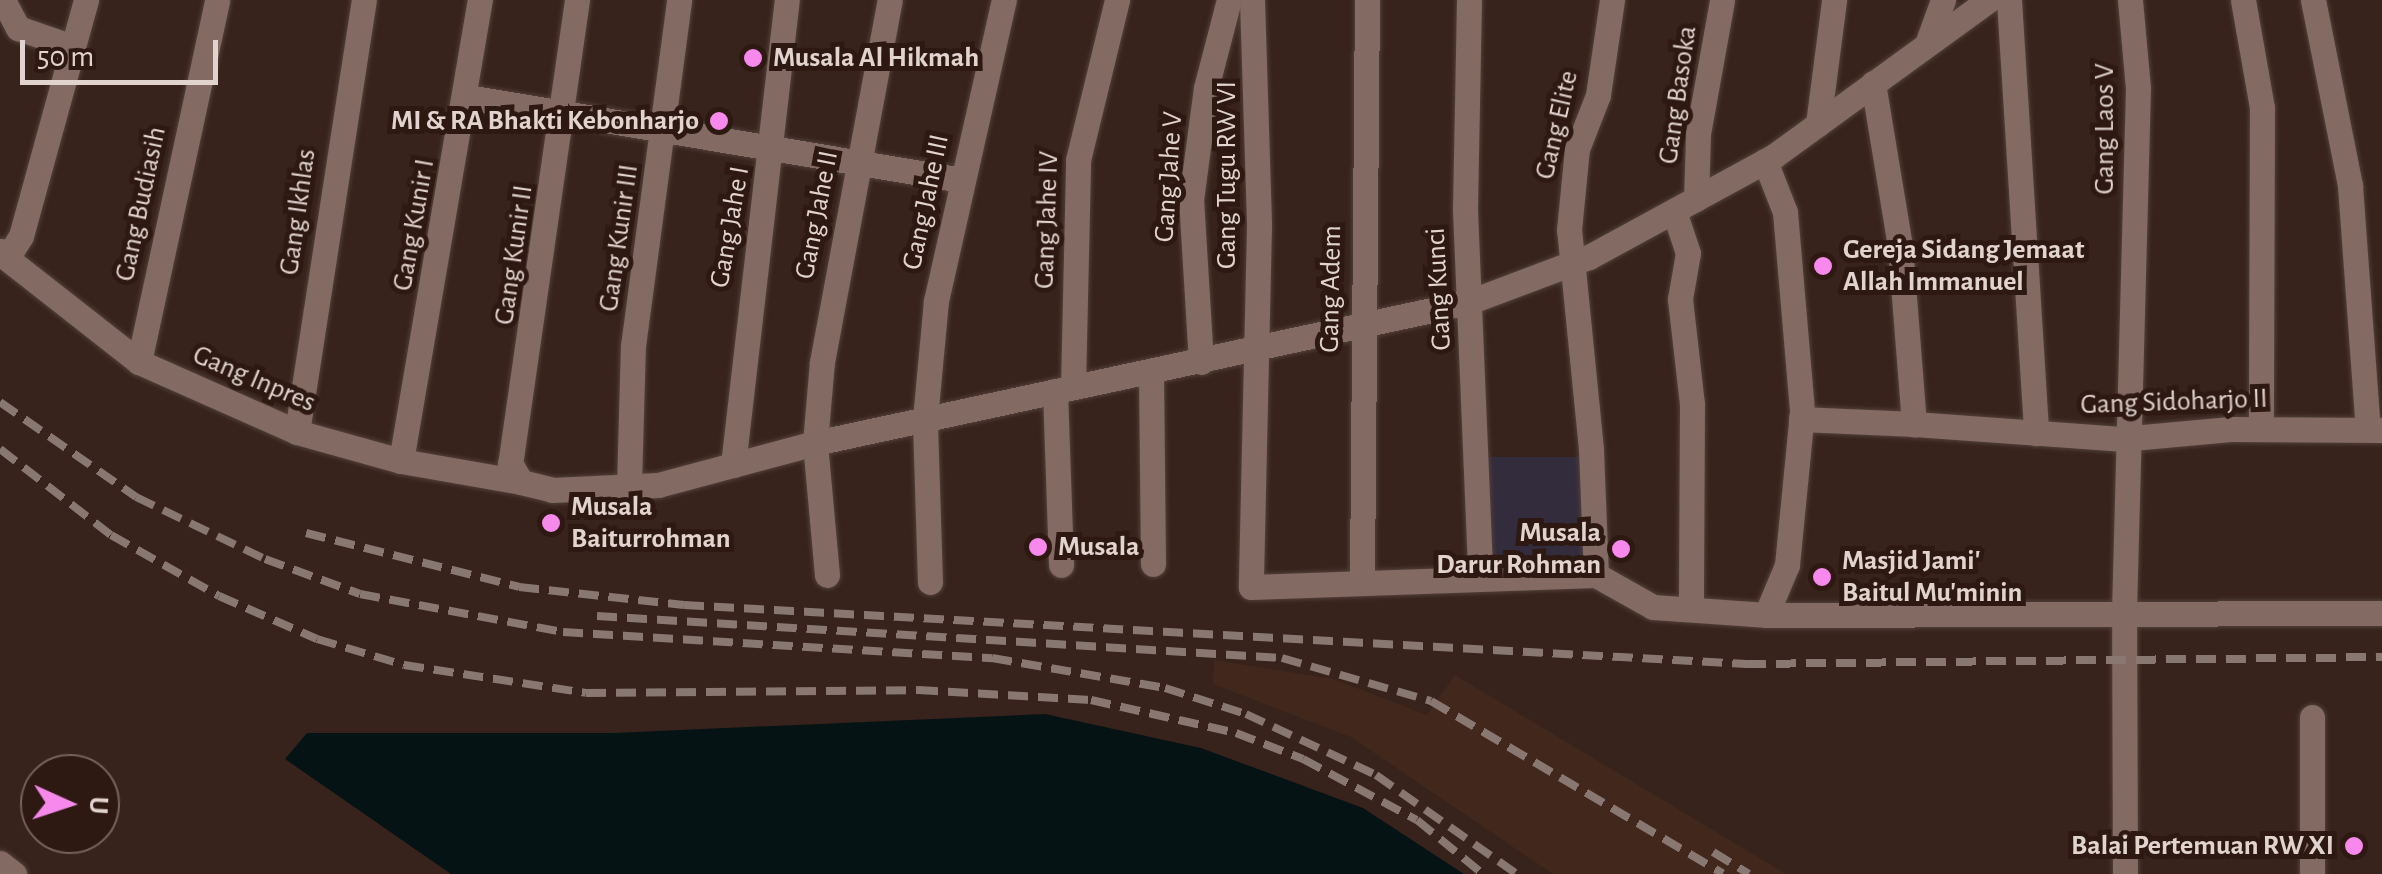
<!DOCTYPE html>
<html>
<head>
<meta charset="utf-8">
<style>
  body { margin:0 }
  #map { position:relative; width:2382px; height:874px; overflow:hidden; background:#37231c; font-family:"Alegreya Sans",sans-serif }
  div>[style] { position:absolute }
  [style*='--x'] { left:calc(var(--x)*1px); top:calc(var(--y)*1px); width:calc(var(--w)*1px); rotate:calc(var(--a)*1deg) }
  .built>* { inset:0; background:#42271d }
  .education>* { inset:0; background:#332c3d; transform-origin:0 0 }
  .water>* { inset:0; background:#061315 }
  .roads { filter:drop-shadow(0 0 2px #51403a) drop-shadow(0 0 2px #51403a) }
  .minor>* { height:25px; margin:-12.5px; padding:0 12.5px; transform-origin:12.5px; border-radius:12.5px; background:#836a62 }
  .rail>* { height:8px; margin-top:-4px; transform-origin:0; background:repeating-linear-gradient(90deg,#897872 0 20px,transparent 0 30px) }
  .dots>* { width:28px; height:28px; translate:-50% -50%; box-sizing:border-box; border:5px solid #2d1912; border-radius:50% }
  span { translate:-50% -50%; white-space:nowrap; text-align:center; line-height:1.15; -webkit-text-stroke:10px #2d1912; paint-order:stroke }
  .poi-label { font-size:28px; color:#e1d3ce; font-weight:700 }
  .left { translate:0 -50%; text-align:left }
  .right { translate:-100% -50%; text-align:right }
  .street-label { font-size:28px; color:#e1d3ce }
  .north { position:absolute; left:20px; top:754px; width:100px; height:100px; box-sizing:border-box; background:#2d1912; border:2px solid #75635d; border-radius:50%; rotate:93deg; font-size:28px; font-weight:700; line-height:40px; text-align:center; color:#e1d3ce }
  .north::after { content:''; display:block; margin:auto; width:35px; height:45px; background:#f788ec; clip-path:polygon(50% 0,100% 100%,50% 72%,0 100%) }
  .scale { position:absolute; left:20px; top:40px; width:198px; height:45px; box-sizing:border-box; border:5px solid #e1d3ce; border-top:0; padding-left:12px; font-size:30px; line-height:35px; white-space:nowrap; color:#e1d3ce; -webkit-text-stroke:8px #2d1912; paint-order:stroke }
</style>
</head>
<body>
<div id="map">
  <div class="built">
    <i style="clip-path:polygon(1214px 660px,1333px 679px,1427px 715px,1455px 675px,1786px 874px,1553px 874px,1351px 737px,1213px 684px)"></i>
  </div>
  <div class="education">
    <i style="left:1479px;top:457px;width:110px;height:107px"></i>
  </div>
  <div class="water">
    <i style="clip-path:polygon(1045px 714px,1201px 748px,1363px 808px,1464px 874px,451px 874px,285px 759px,307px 733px,613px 733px)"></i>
  </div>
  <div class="roads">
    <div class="minor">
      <i style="--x:3;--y:0;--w:32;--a:62"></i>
      <i style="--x:18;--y:28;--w:58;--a:19.1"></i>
      <i style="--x:577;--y:0;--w:468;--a:98.2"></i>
      <i style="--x:510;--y:463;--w:22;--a:60"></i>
      <i style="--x:521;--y:482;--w:32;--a:14"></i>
      <i style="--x:552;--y:490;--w:106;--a:-2.7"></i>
      <i style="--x:658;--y:485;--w:163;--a:-15"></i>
      <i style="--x:815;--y:443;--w:669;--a:-12.17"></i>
      <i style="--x:1469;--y:302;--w:128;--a:-20.6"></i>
      <i style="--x:1589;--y:257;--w:211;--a:-28.6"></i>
      <i style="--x:1774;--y:156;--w:266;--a:-36"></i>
      <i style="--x:1252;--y:0;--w:226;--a:88.2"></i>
      <i style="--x:1259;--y:226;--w:361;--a:91.3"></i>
      <i style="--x:1251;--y:587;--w:345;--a:-2"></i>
      <i style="--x:1596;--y:575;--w:65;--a:29.3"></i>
      <i style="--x:1653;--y:607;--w:113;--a:4"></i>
      <i style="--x:1766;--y:615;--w:616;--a:-0.19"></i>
      <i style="--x:1469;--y:0;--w:210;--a:91.1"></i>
      <i style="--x:1465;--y:210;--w:364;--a:87.6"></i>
      <i style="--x:2009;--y:0;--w:434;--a:86.4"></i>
      <i style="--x:2243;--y:0;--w:110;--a:80"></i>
      <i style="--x:2262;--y:108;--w:321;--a:90.2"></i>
      <i style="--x:2313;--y:0;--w:190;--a:78.7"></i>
      <i style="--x:2350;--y:186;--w:244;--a:85.8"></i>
      <i style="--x:1927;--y:44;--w:47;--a:-70"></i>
      <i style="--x:1873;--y:83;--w:165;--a:80.6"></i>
      <i style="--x:1900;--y:246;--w:179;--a:85.5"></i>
      <i style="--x:1914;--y:424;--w:208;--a:4.1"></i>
      <i style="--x:2121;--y:439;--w:110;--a:-5.2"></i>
      <i style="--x:2231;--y:429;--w:151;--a:0.4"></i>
      <i style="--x:468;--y:97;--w:501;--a:9.54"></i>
      <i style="--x:1818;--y:124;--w:125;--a:-82.6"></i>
      <i style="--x:1765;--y:161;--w:55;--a:68.6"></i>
      <i style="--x:1785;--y:212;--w:201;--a:85.1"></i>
      <i style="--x:1802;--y:412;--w:154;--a:95.6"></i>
      <i style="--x:1787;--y:565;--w:54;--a:112.8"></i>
      <i style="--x:1696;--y:199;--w:65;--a:-88.2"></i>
      <i style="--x:1698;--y:134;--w:136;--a:-79.8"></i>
      <i style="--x:1674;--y:211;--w:44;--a:71.6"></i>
      <i style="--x:1688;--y:253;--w:47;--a:99.9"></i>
      <i style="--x:1680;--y:299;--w:106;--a:83.5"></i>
      <i style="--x:1692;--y:404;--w:205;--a:90.3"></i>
      <i style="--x:0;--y:251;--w:11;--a:5"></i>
      <i style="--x:11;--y:252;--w:19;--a:-58"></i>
      <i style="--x:21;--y:236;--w:245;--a:-74.6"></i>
      <i style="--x:0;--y:253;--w:177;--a:38.1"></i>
      <i style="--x:139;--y:362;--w:173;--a:23.9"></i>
      <i style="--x:297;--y:432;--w:108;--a:15.6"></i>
      <i style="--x:401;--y:461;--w:122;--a:9.9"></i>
      <i style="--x:139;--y:362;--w:370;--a:-77.8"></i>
      <i style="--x:1201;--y:362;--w:162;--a:-93.5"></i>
      <i style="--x:1191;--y:200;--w:113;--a:-82.4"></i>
      <i style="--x:1206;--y:88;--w:91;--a:-75.4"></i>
      <i style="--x:1151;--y:372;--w:192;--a:89.4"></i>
      <i style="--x:1073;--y:387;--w:227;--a:-88.7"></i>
      <i style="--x:1078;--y:160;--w:165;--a:-76.3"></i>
      <i style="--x:1055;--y:391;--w:174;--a:88"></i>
      <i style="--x:1801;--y:419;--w:113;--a:2.5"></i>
      <i style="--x:297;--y:432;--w:437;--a:-81.2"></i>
      <i style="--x:401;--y:461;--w:468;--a:-80.3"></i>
      <i style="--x:733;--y:465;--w:468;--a:-83.4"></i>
      <i style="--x:629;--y:486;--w:140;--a:-88.4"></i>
      <i style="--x:633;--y:346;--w:349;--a:-82.4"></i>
      <i style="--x:827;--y:575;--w:133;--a:-95.2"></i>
      <i style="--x:815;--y:443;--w:81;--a:-85.1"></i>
      <i style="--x:822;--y:362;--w:368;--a:-79.4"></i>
      <i style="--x:1596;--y:575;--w:126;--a:-92.3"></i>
      <i style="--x:1591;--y:449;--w:220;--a:-95.7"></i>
      <i style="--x:1569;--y:230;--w:81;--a:-84.4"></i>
      <i style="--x:1577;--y:149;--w:58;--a:-68.7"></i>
      <i style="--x:1598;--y:95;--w:96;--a:-81.6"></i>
      <i style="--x:1362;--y:579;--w:579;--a:-89.51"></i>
      <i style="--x:930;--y:582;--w:163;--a:-91.8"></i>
      <i style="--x:925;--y:419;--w:119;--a:-84.7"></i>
      <i style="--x:936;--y:301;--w:309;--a:-77.3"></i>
      <i style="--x:0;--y:863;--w:18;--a:38"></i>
      <i style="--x:2125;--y:874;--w:262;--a:-90.2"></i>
      <i style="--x:2124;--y:612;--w:524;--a:-88.47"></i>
      <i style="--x:2138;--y:88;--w:88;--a:-95.2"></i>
      <i style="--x:2312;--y:874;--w:157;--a:-90"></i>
    </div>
  </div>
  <div class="rail">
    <i style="--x:0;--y:402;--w:166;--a:34.9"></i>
    <i style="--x:136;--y:497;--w:143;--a:25.7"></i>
    <i style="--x:265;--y:559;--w:101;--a:20.2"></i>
    <i style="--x:360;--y:594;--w:207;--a:10.6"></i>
    <i style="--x:563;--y:632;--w:430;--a:3.5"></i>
    <i style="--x:992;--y:658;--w:176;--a:9.8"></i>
    <i style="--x:1165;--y:688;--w:85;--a:17.8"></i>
    <i style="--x:1246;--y:714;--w:144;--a:25.1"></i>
    <i style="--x:1376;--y:775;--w:172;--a:35.1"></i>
    <i style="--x:0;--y:449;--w:140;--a:37.8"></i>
    <i style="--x:111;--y:535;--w:124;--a:29.5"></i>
    <i style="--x:219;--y:596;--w:107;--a:23.7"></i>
    <i style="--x:317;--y:639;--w:91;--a:16.6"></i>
    <i style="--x:404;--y:665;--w:184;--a:8.7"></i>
    <i style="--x:586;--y:693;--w:332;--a:-0.5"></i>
    <i style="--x:918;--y:690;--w:173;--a:3.3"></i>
    <i style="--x:1091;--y:700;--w:149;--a:12.8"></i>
    <i style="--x:1236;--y:733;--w:72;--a:21.2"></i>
    <i style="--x:1303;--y:759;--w:129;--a:28.2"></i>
    <i style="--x:1417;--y:820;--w:85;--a:39.3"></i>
    <i style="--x:306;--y:533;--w:220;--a:14.2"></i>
    <i style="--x:519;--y:587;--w:166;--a:6.2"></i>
    <i style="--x:684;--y:605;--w:1064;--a:3.18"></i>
    <i style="--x:1746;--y:664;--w:636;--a:-0.63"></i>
    <i style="--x:597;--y:616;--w:686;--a:3.51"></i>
    <i style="--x:1282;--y:658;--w:155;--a:16.1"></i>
    <i style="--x:1431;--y:701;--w:339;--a:30.6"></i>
    <i style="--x:1713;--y:852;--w:42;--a:31.4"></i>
  </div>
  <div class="dots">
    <i style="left:753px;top:58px;background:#f788ec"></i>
    <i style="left:719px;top:121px;background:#f788ec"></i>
    <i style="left:1823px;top:266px;background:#f788ec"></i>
    <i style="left:551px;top:523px;background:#f788ec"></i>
    <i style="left:1038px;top:547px;background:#f788ec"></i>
    <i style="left:1621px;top:549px;background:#f788ec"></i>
    <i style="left:1822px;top:577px;background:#f788ec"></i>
    <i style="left:2354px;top:846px;background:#f788ec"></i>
  </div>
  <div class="poi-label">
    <span class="left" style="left:773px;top:58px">Musala Al Hikmah</span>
    <span class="right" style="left:699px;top:121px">MI &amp; RA Bhakti Kebonharjo</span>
    <span class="left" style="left:1843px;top:266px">Gereja Sidang Jemaat<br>Allah Immanuel</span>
    <span class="left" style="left:571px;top:523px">Musala<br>Baiturrohman</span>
    <span class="right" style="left:1601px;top:549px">Musala<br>Darur Rohman</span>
    <span class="left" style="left:1058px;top:547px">Musala</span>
    <span class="left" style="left:1842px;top:577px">Masjid Jami'<br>Baitul Mu'minin</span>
    <span class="right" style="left:2334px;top:846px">Balai Pertemuan RW XI</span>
  </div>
  <div class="street-label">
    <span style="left:1678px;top:95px;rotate:-82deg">Gang Basoka</span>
    <span style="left:1557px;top:125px;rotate:-77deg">Gang Elite</span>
    <span style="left:2105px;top:129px;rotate:-90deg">Gang Laos V</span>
    <span style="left:1227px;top:175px;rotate:-90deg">Gang Tugu RW VI</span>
    <span style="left:1169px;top:177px;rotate:-86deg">Gang Jahe V</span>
    <span style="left:926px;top:202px;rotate:-78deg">Gang Jahe III</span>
    <span style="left:141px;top:204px;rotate:-78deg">Gang Budiasih</span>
    <span style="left:298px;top:212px;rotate:-82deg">Gang Ikhlas</span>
    <span style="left:817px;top:215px;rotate:-79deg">Gang Jahe II</span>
    <span style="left:1047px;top:220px;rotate:-88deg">Gang Jahe IV</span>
    <span style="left:414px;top:225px;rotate:-80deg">Gang Kunir I</span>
    <span style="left:730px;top:227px;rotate:-80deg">Gang Jahe I</span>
    <span style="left:619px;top:238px;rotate:-82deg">Gang Kunir III</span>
    <span style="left:514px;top:255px;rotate:-82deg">Gang Kunir II</span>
    <span style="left:1331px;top:289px;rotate:-89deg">Gang Adem</span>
    <span style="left:1439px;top:289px;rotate:-93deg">Gang Kunci</span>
    <span style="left:254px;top:379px;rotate:23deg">Gang Inpres</span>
    <span style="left:2174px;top:402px;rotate:-2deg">Gang Sidoharjo II</span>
  </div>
  <div class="north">U</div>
  <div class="scale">50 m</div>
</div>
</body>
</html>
